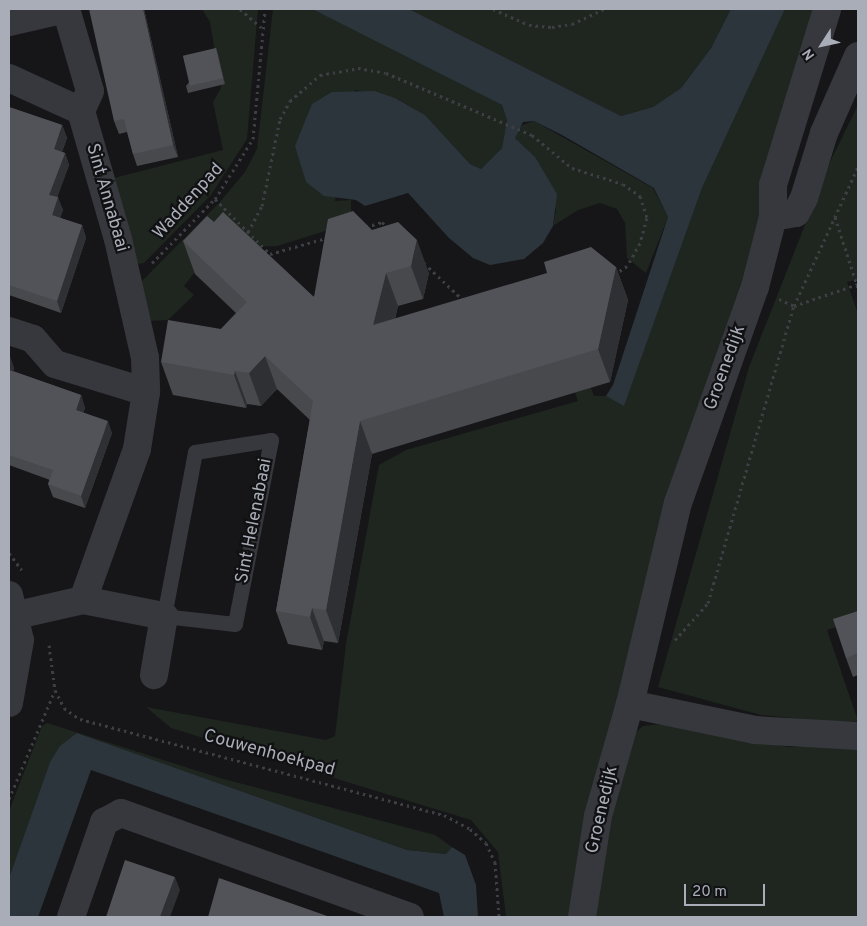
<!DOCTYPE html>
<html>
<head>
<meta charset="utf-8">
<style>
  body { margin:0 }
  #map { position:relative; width:867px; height:926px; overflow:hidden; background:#161618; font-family:Overpass,sans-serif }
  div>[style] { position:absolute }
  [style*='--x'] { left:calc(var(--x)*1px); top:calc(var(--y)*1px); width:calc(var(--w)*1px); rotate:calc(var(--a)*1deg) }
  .green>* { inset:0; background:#1e261f }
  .water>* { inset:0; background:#2c353c }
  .path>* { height:3px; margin-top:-1.5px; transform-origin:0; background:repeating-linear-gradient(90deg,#3d3f44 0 2.5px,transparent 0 6.5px) }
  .service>* { height:15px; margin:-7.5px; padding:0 7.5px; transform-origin:7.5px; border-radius:7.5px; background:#37383d }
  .minor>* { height:28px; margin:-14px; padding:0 14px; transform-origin:14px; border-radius:14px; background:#37383d }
  .wall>* { inset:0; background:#47494d }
  .shaded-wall>* { inset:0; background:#2f3033 }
  .building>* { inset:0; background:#525359; transform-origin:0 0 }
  span { translate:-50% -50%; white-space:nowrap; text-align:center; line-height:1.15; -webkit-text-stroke:4.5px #111113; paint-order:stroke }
  .street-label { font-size:18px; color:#a8adb8 }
  .frame { position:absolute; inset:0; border:10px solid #a8adb8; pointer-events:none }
  .north { position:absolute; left:797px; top:20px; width:50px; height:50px; -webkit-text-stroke:4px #111113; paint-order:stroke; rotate:235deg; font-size:14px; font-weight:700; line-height:20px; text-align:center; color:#a8adb8 }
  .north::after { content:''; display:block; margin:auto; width:18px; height:22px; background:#a8adb8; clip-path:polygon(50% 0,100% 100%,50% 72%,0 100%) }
  .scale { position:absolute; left:684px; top:884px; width:81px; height:22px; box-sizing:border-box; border:2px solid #a8adb8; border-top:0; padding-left:6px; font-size:15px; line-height:18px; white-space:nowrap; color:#a8adb8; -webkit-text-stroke:4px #111113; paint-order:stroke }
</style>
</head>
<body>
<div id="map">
  <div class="green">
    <i style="clip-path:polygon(202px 9px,258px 9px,247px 139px,211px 195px,144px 263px,137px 264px,106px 180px,223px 150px,213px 102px,221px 88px,210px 22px)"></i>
    <i style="clip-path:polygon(273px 9px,312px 9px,502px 105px,507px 120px,502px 148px,481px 169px,470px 164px,425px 115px,395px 98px,355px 90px,335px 201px,351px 200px,351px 223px,277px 246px,246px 247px,194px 273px,184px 286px,194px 295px,168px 320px,147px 321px,141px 282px,219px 203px,245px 172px,257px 149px)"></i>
    <i style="clip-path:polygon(409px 9px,731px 9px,711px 48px,681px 88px,653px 107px,621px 116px)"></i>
    <i style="clip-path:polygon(785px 9px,841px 9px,768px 181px,769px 244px,718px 381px,574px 917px,506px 917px,498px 852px,471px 820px,171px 728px,146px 707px,326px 740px,335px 736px,346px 644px,379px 465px,406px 450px,578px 401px,568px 371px,583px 368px,594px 396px,606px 396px,624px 405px,702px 188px)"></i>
    <i style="clip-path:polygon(858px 105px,858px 279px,847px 282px,858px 314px,858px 620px,827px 630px,858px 721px,833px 722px,761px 715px,658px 687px,749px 367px,829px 164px)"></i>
    <i style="clip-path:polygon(534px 121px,653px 188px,668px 217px,646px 273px,627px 258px,625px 223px,617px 209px,600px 203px,578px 210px,553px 226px,556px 210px,535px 157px,515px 138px,517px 127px)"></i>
    <i style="clip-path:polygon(47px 723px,220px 778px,435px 835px,452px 847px,446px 854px,407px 850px,77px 733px,50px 762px,9px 878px,9px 811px,42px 726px)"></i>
    <i style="clip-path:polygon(662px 724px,789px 747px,858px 745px,858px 917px,594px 917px,606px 838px,633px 735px,643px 726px)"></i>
  </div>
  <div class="water">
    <i style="clip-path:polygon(312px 9px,409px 9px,621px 116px,653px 107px,681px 88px,711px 48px,731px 9px,785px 9px,702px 188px,624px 406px,606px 396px,613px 385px,668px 217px,654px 188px,562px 135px,534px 121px,523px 122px,515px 138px,535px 157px,557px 194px,553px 226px,543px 243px,524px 259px,490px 265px,473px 258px,449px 238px,408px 193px,365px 206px,356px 200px,324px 196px,306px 182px,295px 146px,312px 104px,332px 92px,374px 91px,395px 98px,425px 115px,470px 164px,481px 169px,502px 148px,507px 120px,502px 105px)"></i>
    <i style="clip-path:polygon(77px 733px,407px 850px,446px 854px,452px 847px,465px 855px,476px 885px,478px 917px,444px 917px,439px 893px,91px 770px,38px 917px,9px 917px,9px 878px,50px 762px,60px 746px)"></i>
  </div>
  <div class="path">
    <i style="--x:240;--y:9;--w:28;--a:41"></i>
    <i style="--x:493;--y:9;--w:39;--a:24"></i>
    <i style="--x:529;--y:25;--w:23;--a:5"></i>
    <i style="--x:552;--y:27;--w:20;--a:-9"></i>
    <i style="--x:572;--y:24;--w:35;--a:-25"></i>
    <i style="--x:857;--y:9;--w:1;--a:0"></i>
    <i style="--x:215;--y:199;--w:78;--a:45"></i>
    <i style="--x:270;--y:254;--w:58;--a:-15.9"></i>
    <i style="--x:835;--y:217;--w:75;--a:72.1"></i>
    <i style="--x:366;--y:227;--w:17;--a:-17"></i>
    <i style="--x:382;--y:222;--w:7;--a:45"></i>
    <i style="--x:248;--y:232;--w:30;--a:-62"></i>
    <i style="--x:262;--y:206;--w:89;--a:-78.3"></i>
    <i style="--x:280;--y:119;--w:21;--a:-61"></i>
    <i style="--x:290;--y:101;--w:40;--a:-41"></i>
    <i style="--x:320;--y:75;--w:39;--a:-10"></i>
    <i style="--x:358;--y:68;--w:28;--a:10"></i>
    <i style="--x:386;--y:73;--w:159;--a:23"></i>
    <i style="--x:532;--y:135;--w:52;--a:39.5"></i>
    <i style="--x:572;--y:168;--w:53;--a:17.4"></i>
    <i style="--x:623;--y:184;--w:21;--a:35"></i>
    <i style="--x:640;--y:196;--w:23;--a:72"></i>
    <i style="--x:647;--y:218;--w:26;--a:106"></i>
    <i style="--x:640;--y:243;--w:26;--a:119"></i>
    <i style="--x:627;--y:266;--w:14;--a:146"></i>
    <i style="--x:152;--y:263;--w:90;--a:-45.5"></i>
    <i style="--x:215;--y:199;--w:71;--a:-57.7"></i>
    <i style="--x:253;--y:139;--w:131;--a:-84.7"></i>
    <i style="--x:424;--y:263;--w:54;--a:43.5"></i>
    <i style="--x:779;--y:299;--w:17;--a:25"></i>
    <i style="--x:794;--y:306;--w:153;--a:-65.3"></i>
    <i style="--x:9;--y:553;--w:21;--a:53"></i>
    <i style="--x:675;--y:640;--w:50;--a:-48.3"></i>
    <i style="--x:708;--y:603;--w:309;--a:-73.9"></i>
    <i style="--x:794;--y:306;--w:68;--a:-19"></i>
    <i style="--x:49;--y:645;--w:45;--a:82.4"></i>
    <i style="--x:55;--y:690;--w:20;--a:63"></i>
    <i style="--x:64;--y:708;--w:19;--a:35"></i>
    <i style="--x:80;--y:719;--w:376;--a:14.8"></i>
    <i style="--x:444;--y:815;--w:30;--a:28"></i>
    <i style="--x:470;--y:829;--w:21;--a:41"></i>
    <i style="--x:486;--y:843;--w:21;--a:65"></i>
    <i style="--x:495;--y:862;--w:55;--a:85.8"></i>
    <i style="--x:9;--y:799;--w:118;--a:-67.1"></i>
  </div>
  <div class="service">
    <i style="--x:271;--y:440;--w:187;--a:101.1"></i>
    <i style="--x:235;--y:624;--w:71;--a:-173.6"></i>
    <i style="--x:164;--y:616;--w:167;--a:-79.3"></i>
    <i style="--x:195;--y:452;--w:77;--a:-9"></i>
  </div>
  <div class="minor">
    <i style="--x:9;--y:22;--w:58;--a:-12.8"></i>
    <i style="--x:66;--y:9;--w:85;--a:73.7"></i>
    <i style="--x:90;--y:91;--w:22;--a:114"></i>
    <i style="--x:9;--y:78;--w:79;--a:24.6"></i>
    <i style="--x:81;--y:111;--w:133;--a:73.9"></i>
    <i style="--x:118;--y:239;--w:122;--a:77.2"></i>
    <i style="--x:145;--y:358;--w:34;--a:88"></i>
    <i style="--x:146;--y:392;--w:58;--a:99"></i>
    <i style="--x:137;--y:449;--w:160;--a:109.7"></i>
    <i style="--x:83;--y:600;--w:68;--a:167.2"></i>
    <i style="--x:773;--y:217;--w:32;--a:-90"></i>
    <i style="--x:773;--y:185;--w:184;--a:-72.9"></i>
    <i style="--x:9;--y:331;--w:25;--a:18"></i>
    <i style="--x:33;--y:339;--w:33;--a:49"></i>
    <i style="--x:55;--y:364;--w:95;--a:17.1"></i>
    <i style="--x:9;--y:595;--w:46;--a:76.3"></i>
    <i style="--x:20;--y:640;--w:64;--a:99.9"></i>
    <i style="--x:83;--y:600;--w:83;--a:11.2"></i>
    <i style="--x:164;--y:616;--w:60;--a:99.6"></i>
    <i style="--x:630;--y:704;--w:128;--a:11.7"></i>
    <i style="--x:755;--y:730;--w:103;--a:3.3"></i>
    <i style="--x:71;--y:917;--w:101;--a:-70.8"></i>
    <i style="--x:104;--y:822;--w:19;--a:-28"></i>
    <i style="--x:121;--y:813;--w:307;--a:19.8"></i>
    <i style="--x:582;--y:917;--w:102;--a:-81"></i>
    <i style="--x:598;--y:816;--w:116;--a:-74.1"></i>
    <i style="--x:630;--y:704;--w:207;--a:-76.6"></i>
    <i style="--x:678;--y:503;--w:229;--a:-70.4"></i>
    <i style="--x:755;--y:287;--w:72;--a:-75.6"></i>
    <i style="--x:773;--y:217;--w:23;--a:-10"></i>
    <i style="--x:796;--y:213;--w:17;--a:-62"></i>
    <i style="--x:804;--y:198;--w:68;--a:-72.9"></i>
    <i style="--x:824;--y:133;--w:84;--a:-66.2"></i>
  </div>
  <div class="wall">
    <i style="clip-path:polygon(144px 9px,178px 157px,137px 166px,133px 154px,127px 132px,119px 134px,114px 121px)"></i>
    <i style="clip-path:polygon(216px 48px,218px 55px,225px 84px,188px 93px,186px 86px)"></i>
    <i style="clip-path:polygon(9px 107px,62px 125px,67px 138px,62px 152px,65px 153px,69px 165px,57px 197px,63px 210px,60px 218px,82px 225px,86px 238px,61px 313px,9px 295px)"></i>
    <i style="clip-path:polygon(214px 222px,314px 297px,372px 230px,429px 273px,423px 299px,398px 306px,395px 319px,616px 267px,628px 300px,610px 382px,372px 454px,338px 643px,324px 641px,322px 650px,288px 644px,276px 611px,310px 420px,277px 389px,261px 406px,247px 404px,246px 408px,173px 395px,161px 362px,221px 329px,236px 313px,195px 274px,183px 241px)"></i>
    <i style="clip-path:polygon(9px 355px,14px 368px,13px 371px,81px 395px,85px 408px,83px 413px,112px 433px,85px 508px,53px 497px,48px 484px,50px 480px,9px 465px)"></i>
    <i style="clip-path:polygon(858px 611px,858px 675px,853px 677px,846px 658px)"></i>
  </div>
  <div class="shaded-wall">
    <i style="clip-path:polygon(143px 9px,144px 9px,178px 157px,173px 145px)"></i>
    <i style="clip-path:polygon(216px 48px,218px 55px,225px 84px,223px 78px)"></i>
    <i style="clip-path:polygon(62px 125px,67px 138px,58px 162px,54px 149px)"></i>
    <i style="clip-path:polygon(65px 153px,69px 165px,54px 207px,49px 195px)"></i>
    <i style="clip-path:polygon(58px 197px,63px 210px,57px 228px,52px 215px)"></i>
    <i style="clip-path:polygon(82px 225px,86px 238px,61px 313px,57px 301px)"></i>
    <i style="clip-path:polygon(417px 240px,429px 273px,423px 299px,411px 266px)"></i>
    <i style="clip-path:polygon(616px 267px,628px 300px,610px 382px,598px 349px)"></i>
    <i style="clip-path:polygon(386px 273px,398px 306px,385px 358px,373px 325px)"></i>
    <i style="clip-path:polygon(10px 356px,14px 368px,10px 381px,9px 378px,9px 359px)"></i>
    <i style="clip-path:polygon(265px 356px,277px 389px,261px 406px,249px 373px)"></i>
    <i style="clip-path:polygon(235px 371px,247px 404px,246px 408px,234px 375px)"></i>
    <i style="clip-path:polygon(81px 395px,85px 408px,80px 422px,76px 410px)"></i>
    <i style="clip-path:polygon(108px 421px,112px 433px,85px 508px,81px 496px)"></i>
    <i style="clip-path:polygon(360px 421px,372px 454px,338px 643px,326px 610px)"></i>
    <i style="clip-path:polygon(312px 608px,324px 641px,322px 650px,310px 617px)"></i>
    <i style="clip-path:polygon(175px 877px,180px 890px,170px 917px,160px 917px)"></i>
  </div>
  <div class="building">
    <i style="clip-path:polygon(89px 9px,143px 9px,173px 145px,133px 154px,124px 119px,114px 121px)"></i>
    <i style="left:216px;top:48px;width:31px;height:34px;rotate:77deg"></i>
    <i style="clip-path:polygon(9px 107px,62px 125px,54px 149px,65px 153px,49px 195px,58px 197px,52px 215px,82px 225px,57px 301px,9px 285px)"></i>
    <i style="clip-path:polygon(353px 211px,372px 230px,398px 222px,417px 240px,411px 266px,386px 273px,373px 325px,547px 273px,544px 262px,591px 247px,616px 267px,598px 349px,360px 421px,326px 610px,312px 608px,310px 617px,276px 611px,313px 401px,265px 356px,249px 373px,235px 371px,234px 375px,161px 362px,168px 320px,221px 329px,247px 302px,183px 241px,207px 216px,214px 222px,223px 212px,314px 297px,328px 219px)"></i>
    <i style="clip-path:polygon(9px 370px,81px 395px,76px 410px,108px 421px,81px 496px,48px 484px,53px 470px,9px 455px)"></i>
    <i style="clip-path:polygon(858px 611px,858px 653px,846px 658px,833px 619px)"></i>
    <i style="clip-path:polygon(125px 860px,175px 877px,160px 917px,106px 917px)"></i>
    <i style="clip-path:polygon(219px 878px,330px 917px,208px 917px)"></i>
  </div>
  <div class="street-label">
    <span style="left:106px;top:198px;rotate:74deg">Sint Annabaai</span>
    <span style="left:189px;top:202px;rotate:-48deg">Waddenpad</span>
    <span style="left:726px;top:368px;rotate:-70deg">Groenedijk</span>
    <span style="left:255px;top:521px;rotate:-79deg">Sint Helenabaai</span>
    <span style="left:269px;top:754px;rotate:15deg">Couwenhoekpad</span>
    <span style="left:603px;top:810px;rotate:-77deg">Groenedijk</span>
  </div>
  <div class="frame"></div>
  <div class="north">N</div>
  <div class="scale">20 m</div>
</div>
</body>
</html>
